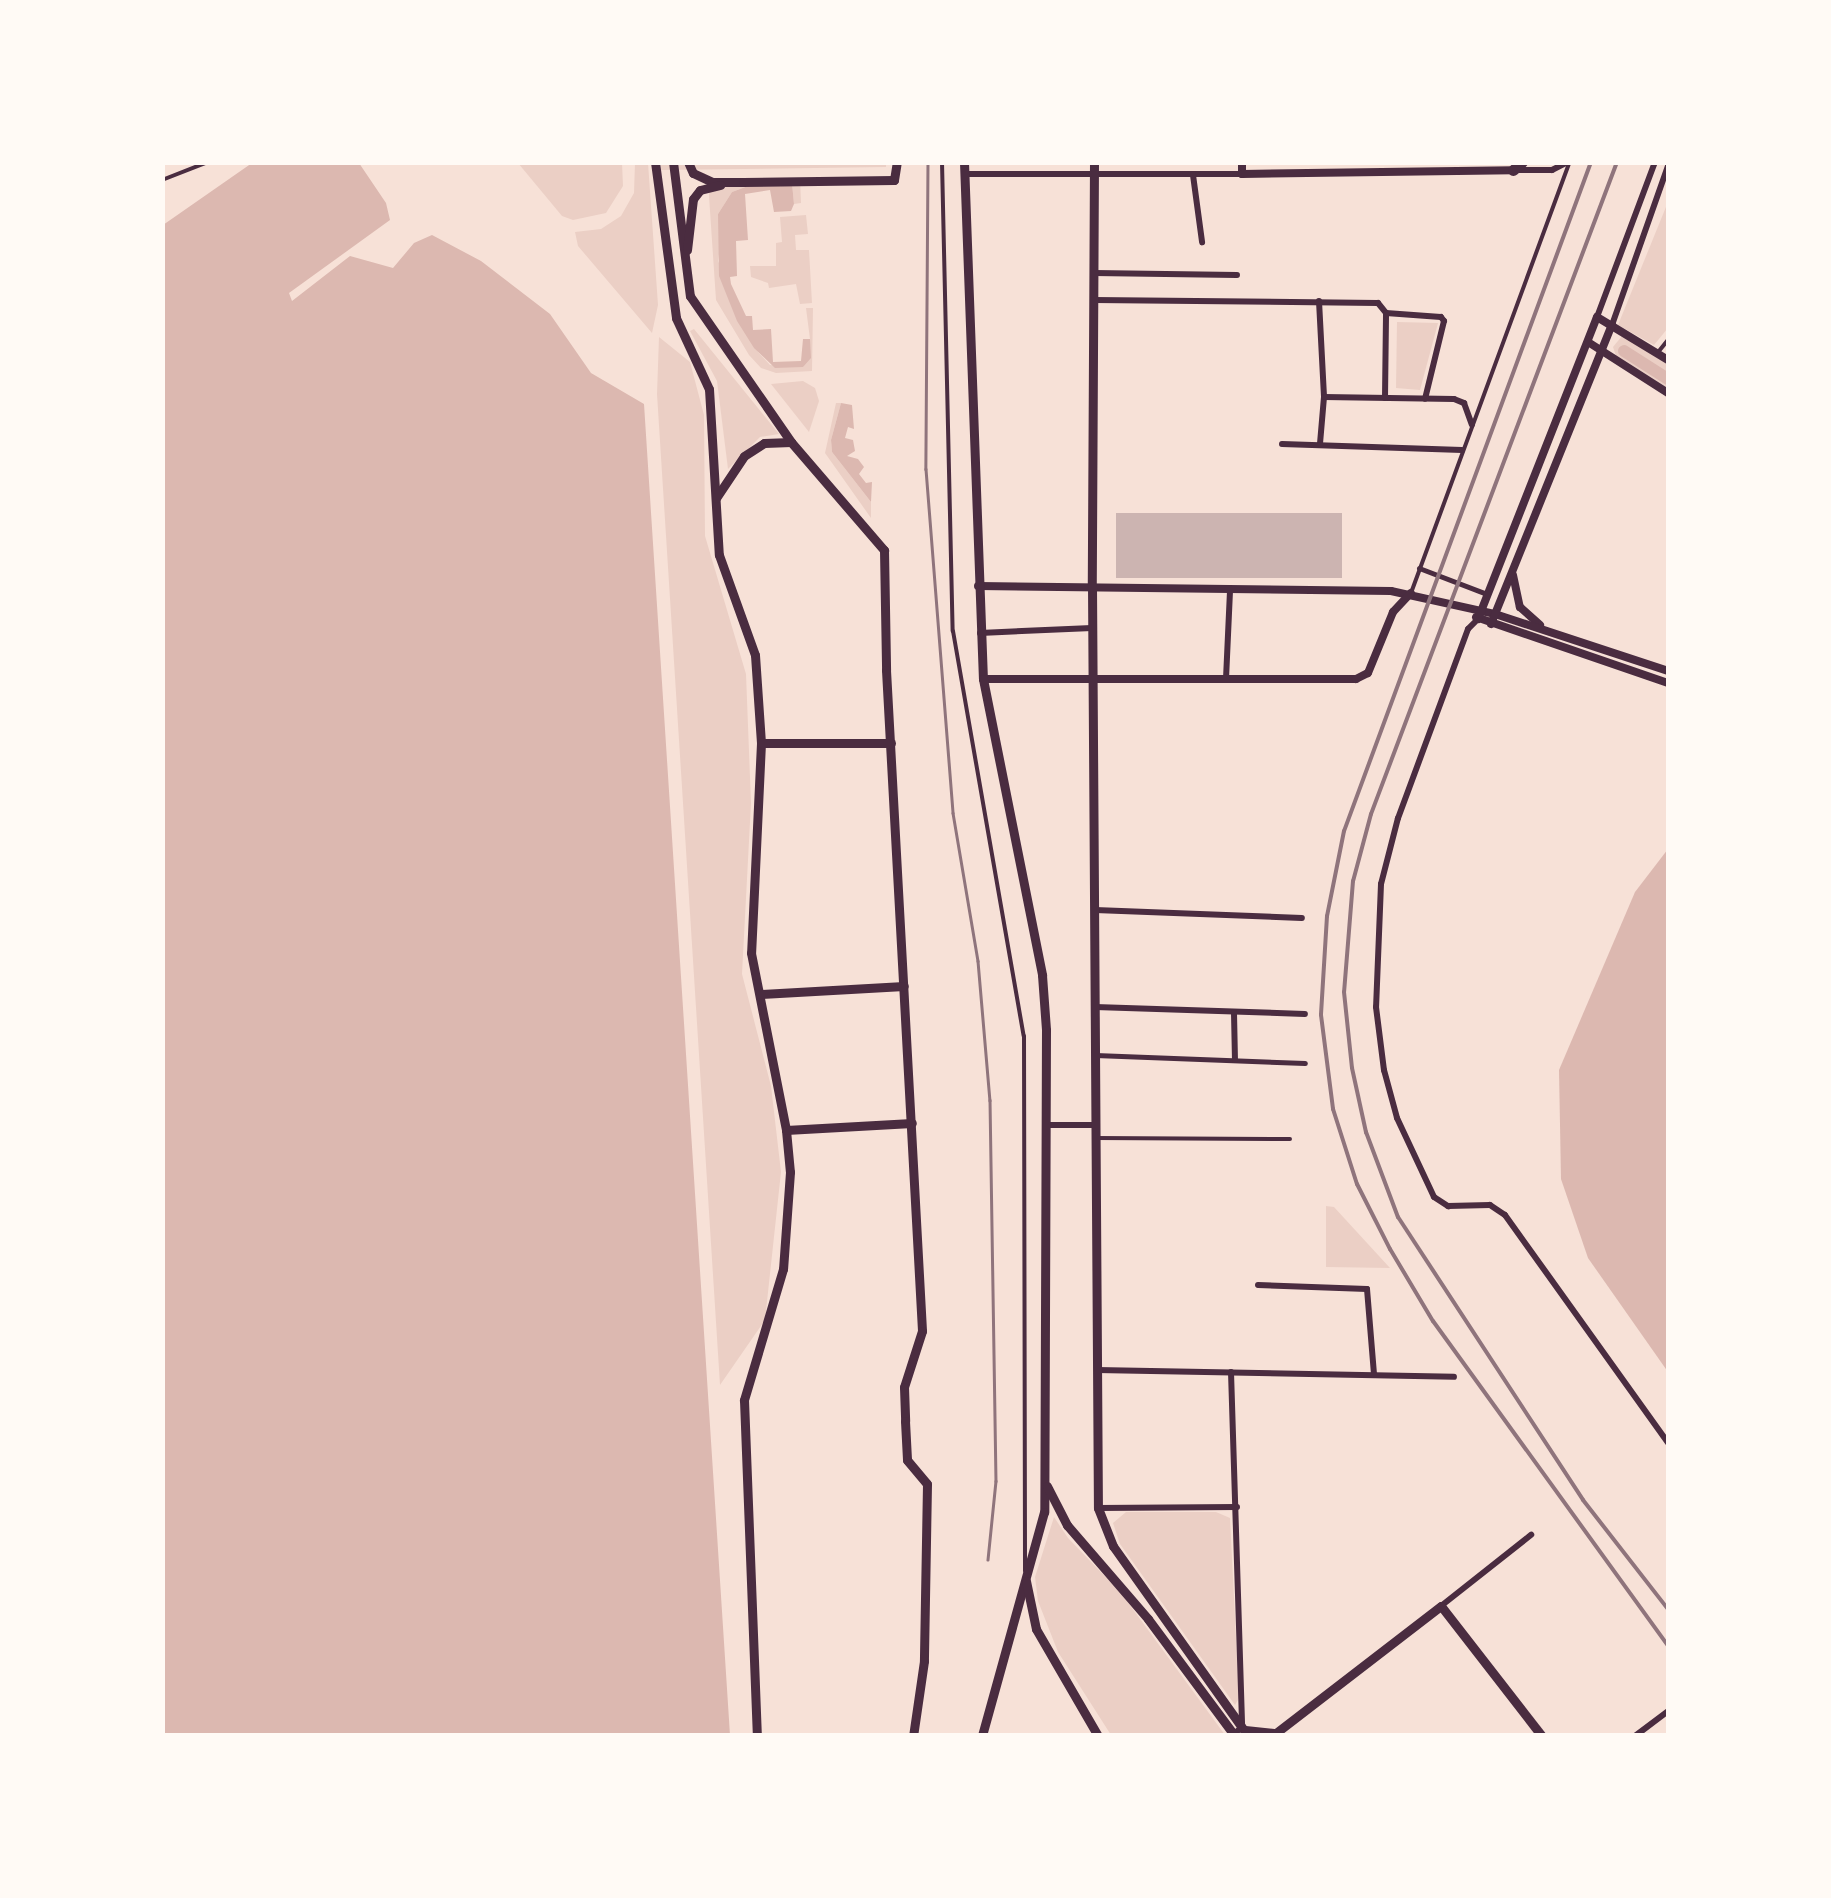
<!DOCTYPE html>
<html>
<head>
<meta charset="utf-8">
<style>
  body { margin:0 }
  #map { position:relative; width:1831px; height:1898px; overflow:hidden; background:#f7e1d7; font-family:Inter,sans-serif }
  div>[style] { position:absolute }
  [style*='--x'] { left:calc(var(--x)*1px); top:calc(var(--y)*1px); width:calc(var(--w)*1px); rotate:calc(var(--a)*1deg) }
  .green>* { inset:0; background:#ebcfc5 }
  .water>* { inset:0; background:#dcb8b0 }
  .canal>* { height:12px; margin:-6px; padding:0 6px; transform-origin:6px; border-radius:6px; background:#dcb8b0 }
  .building>* { inset:0; background:#ccb4b1; transform-origin:0 0 }
  .service>* { height:4px; margin:-2px; padding:0 2px; transform-origin:2px; border-radius:2px; background:#4a2c40 }
  .pedestrian>* { height:5px; margin:-2.5px; padding:0 2.5px; transform-origin:2.5px; border-radius:2.5px; background:#4a2c40 }
  .minor>* { height:6px; margin:-3px; padding:0 3px; transform-origin:3px; border-radius:3px; background:#4a2c40 }
  .tertiary>* { height:8px; margin:-4px; padding:0 4px; transform-origin:4px; border-radius:4px; background:#4a2c40 }
  .secondary>* { height:9px; margin:-4.5px; padding:0 4.5px; transform-origin:4.5px; border-radius:4.5px; background:#4a2c40 }
  .trunk>* { height:11px; margin:-5.5px; padding:0 5.5px; transform-origin:5.5px; border-radius:5.5px; background:#4a2c40 }
  .tram>* { height:2.5px; margin:-1.25px; padding:0 1.25px; transform-origin:1.25px; border-radius:1.25px; background:#8f747c }
  .rail>* { height:4px; margin:-2px; padding:0 2px; transform-origin:2px; border-radius:2px; background:#8f747c }
  span { translate:-50% -50%; white-space:nowrap; text-align:center; line-height:1.15; -webkit-text-stroke:8px #fffaf5; paint-order:stroke }
  .frame { position:absolute; inset:0; border:165px solid #fffaf5; pointer-events:none }
</style>
</head>
<body>
<div id="map">
  <div class="green">
    <i style="clip-path:polygon(886px 162px,886px 167px,661px 170px,661px 163px)"></i>
    <i style="clip-path:polygon(518px 163px,622px 163px,623px 186px,606px 213px,573px 220px,562px 216px)"></i>
    <i style="clip-path:polygon(635px 163px,648px 163px,658px 305px,652px 333px,578px 246px,575px 232px,601px 229px,621px 216px,634px 193px)"></i>
    <i style="clip-path:polygon(800px 179px,801px 203px,794px 204px,792px 183px,756px 183px,732px 192px,718px 214px,722px 234px,718px 261px,758px 352px,770px 365px,803px 367px,810px 339px,806px 308px,813px 308px,812px 371px,776px 373px,761px 368px,749px 355px,716px 300px,708px 181px)"></i>
    <i style="clip-path:polygon(1668px 202px,1668px 328px,1654px 345px,1618px 325px)"></i>
    <i style="clip-path:polygon(806px 215px,808px 234px,795px 235px,796px 250px,809px 250px,812px 303px,800px 304px,796px 284px,769px 288px,768px 283px,751px 277px,750px 266px,776px 266px,776px 243px,782px 242px,780px 217px)"></i>
    <i style="clip-path:polygon(1397px 322px,1438px 323px,1420px 390px,1396px 388px)"></i>
    <i style="clip-path:polygon(694px 329px,779px 434px,760px 437px,728px 469px,717px 381px,690px 331px)"></i>
    <i style="clip-path:polygon(1622px 336px,1668px 364px,1668px 390px,1616px 356px,1613px 347px)"></i>
    <i style="clip-path:polygon(659px 337px,690px 362px,704px 415px,705px 536px,746px 674px,751px 803px,742px 974px,771px 1086px,781px 1172px,765px 1320px,720px 1385px,657px 394px)"></i>
    <i style="clip-path:polygon(803px 381px,815px 388px,819px 401px,809px 432px,771px 384px)"></i>
    <i style="clip-path:polygon(836px 403px,841px 403px,831px 440px,832px 452px,871px 502px,871px 518px,825px 453px)"></i>
    <i style="clip-path:polygon(1326px 1206px,1334px 1207px,1390px 1268px,1326px 1267px)"></i>
    <i style="clip-path:polygon(1126px 1512px,1216px 1512px,1230px 1518px,1239px 1698px,1235px 1705px,1120px 1544px,1113px 1523px)"></i>
    <i style="clip-path:polygon(1054px 1517px,1068px 1538px,1121px 1593px,1225px 1735px,1111px 1735px,1058px 1652px,1038px 1601px,1035px 1577px)"></i>
  </div>
  <div class="water">
    <i style="clip-path:polygon(252px 163px,359px 163px,386px 203px,390px 220px,289px 293px,292px 301px,350px 256px,393px 268px,414px 243px,432px 235px,481px 261px,550px 314px,591px 373px,644px 404px,730px 1735px,163px 1735px,163px 225px)"></i>
    <i style="clip-path:polygon(756px 183px,792px 183px,794px 204px,791px 211px,774px 212px,770px 190px,745px 194px,748px 240px,736px 241px,737px 276px,730px 277px,731px 284px,746px 316px,752px 316px,753px 330px,771px 329px,773px 362px,801px 361px,803px 339px,810px 339px,811px 358px,803px 367px,775px 368px,754px 348px,737px 321px,719px 276px,718px 214px,732px 192px)"></i>
    <i style="clip-path:polygon(841px 403px,852px 405px,854px 429px,848px 427px,845px 438px,853px 440px,855px 451px,847px 456px,858px 459px,864px 467px,859px 474px,866px 483px,872px 482px,871px 502px,832px 452px,831px 440px)"></i>
    <i style="clip-path:polygon(1668px 849px,1668px 1372px,1588px 1258px,1561px 1179px,1559px 1070px,1635px 892px)"></i>
  </div>
  <div class="canal">
    <i style="--x:1624;--y:351;--w:52;--a:32.5"></i>
  </div>
  <div class="building">
    <i style="left:1116px;top:513px;width:226px;height:65px"></i>
  </div>
  <div class="service">
    <i style="--x:942;--y:162;--w:469;--a:88.7"></i>
    <i style="--x:953;--y:631;--w:411;--a:80.1"></i>
    <i style="--x:1024;--y:1036;--w:535;--a:89.89"></i>
    <i style="--x:162;--y:180;--w:49;--a:-21.4"></i>
    <i style="--x:1659;--y:351;--w:14;--a:-51"></i>
    <i style="--x:1411;--y:593;--w:459;--a:-69.8"></i>
    <i style="--x:1095;--y:1138;--w:195;--a:0.3"></i>
  </div>
  <div class="pedestrian">
    <i style="--x:1419;--y:568;--w:73;--a:20.9"></i>
    <i style="--x:1095;--y:1055;--w:210;--a:2.2"></i>
  </div>
  <div class="minor">
    <i style="--x:1516;--y:170;--w:36;--a:0"></i>
    <i style="--x:1552;--y:170;--w:18;--a:-27"></i>
    <i style="--x:964;--y:174;--w:278;--a:0"></i>
    <i style="--x:1193;--y:175;--w:68;--a:82.3"></i>
    <i style="--x:1094;--y:273;--w:143;--a:0.8"></i>
    <i style="--x:1094;--y:300;--w:284;--a:0.6"></i>
    <i style="--x:1378;--y:303;--w:13;--a:51"></i>
    <i style="--x:1386;--y:313;--w:55;--a:4.2"></i>
    <i style="--x:1441;--y:317;--w:5;--a:53"></i>
    <i style="--x:1444;--y:321;--w:80;--a:103.7"></i>
    <i style="--x:1319;--y:301;--w:96;--a:87"></i>
    <i style="--x:1324;--y:397;--w:47;--a:94.9"></i>
    <i style="--x:1597;--y:317;--w:165;--a:-69.5"></i>
    <i style="--x:1612;--y:325;--w:169;--a:-70.6"></i>
    <i style="--x:1324;--y:397;--w:130;--a:0.9"></i>
    <i style="--x:1454;--y:399;--w:11;--a:22"></i>
    <i style="--x:1464;--y:403;--w:23;--a:70"></i>
    <i style="--x:1385;--y:398;--w:85;--a:-89.3"></i>
    <i style="--x:1282;--y:444;--w:180;--a:1.9"></i>
    <i style="--x:1478;--y:619;--w:14;--a:135"></i>
    <i style="--x:1468;--y:629;--w:202;--a:110.3"></i>
    <i style="--x:1398;--y:818;--w:68;--a:104.4"></i>
    <i style="--x:1381;--y:884;--w:123;--a:92.3"></i>
    <i style="--x:1376;--y:1007;--w:64;--a:82.8"></i>
    <i style="--x:1384;--y:1070;--w:50;--a:74.8"></i>
    <i style="--x:1397;--y:1118;--w:87;--a:64.9"></i>
    <i style="--x:1434;--y:1197;--w:17;--a:33"></i>
    <i style="--x:1448;--y:1206;--w:42;--a:-1.4"></i>
    <i style="--x:1490;--y:1205;--w:18;--a:34"></i>
    <i style="--x:1505;--y:1215;--w:280;--a:54.4"></i>
    <i style="--x:980;--y:633;--w:112;--a:-2.6"></i>
    <i style="--x:1226;--y:679;--w:88;--a:-87.4"></i>
    <i style="--x:1095;--y:910;--w:207;--a:2.2"></i>
    <i style="--x:1095;--y:1007;--w:210;--a:1.9"></i>
    <i style="--x:1234;--y:1013;--w:47;--a:88.8"></i>
    <i style="--x:1045;--y:1125;--w:50;--a:0"></i>
    <i style="--x:1258;--y:1285;--w:109;--a:2.1"></i>
    <i style="--x:1367;--y:1289;--w:86;--a:85.3"></i>
    <i style="--x:1097;--y:1370;--w:357;--a:1.1"></i>
    <i style="--x:1231;--y:1372;--w:355;--a:88.2"></i>
    <i style="--x:1242;--y:1727;--w:11;--a:139"></i>
    <i style="--x:1098;--y:1508;--w:139;--a:-0.4"></i>
    <i style="--x:1441;--y:1606;--w:115;--a:-38.3"></i>
    <i style="--x:1635;--y:1736;--w:41;--a:-37.1"></i>
  </div>
  <div class="tertiary">
    <i style="--x:1242;--y:162;--w:12;--a:90"></i>
    <i style="--x:1242;--y:174;--w:271;--a:-0.8"></i>
    <i style="--x:1588;--y:342;--w:95;--a:32.5"></i>
    <i style="--x:1513;--y:575;--w:33;--a:78"></i>
    <i style="--x:1520;--y:607;--w:27;--a:42"></i>
    <i style="--x:978;--y:586;--w:413;--a:0.7"></i>
    <i style="--x:1391;--y:591;--w:107;--a:12.5"></i>
    <i style="--x:1495;--y:614;--w:182;--a:18.2"></i>
    <i style="--x:1476;--y:617;--w:203;--a:19"></i>
    <i style="--x:1478;--y:619;--w:325;--a:-68.5"></i>
    <i style="--x:1597;--y:317;--w:83;--a:31.2"></i>
    <i style="--x:1491;--y:624;--w:323;--a:-68"></i>
    <i style="--x:983;--y:679;--w:373;--a:0"></i>
    <i style="--x:1356;--y:679;--w:13;--a:-27"></i>
    <i style="--x:1368;--y:673;--w:66;--a:-67.7"></i>
    <i style="--x:1393;--y:612;--w:26;--a:-47"></i>
  </div>
  <div class="secondary">
    <i style="--x:655;--y:162;--w:157;--a:82.3"></i>
    <i style="--x:676;--y:318;--w:78;--a:65.1"></i>
    <i style="--x:709;--y:389;--w:166;--a:86.6"></i>
    <i style="--x:719;--y:555;--w:106;--a:70.2"></i>
    <i style="--x:755;--y:655;--w:88;--a:86.1"></i>
    <i style="--x:761;--y:743;--w:210;--a:92.7"></i>
    <i style="--x:751;--y:953;--w:180;--a:78.8"></i>
    <i style="--x:786;--y:1130;--w:42;--a:84.6"></i>
    <i style="--x:790;--y:1172;--w:97;--a:94.1"></i>
    <i style="--x:783;--y:1269;--w:137;--a:106.6"></i>
    <i style="--x:744;--y:1400;--w:336;--a:87.8"></i>
    <i style="--x:673;--y:162;--w:135;--a:82.8"></i>
    <i style="--x:690;--y:296;--w:178;--a:55.3"></i>
    <i style="--x:791;--y:442;--w:143;--a:49.3"></i>
    <i style="--x:884;--y:550;--w:120;--a:89"></i>
    <i style="--x:886;--y:670;--w:662;--a:86.88"></i>
    <i style="--x:922;--y:1331;--w:59;--a:107.8"></i>
    <i style="--x:904;--y:1387;--w:34;--a:88"></i>
    <i style="--x:905;--y:1421;--w:39;--a:87"></i>
    <i style="--x:907;--y:1460;--w:31;--a:50"></i>
    <i style="--x:927;--y:1484;--w:177;--a:91"></i>
    <i style="--x:924;--y:1661;--w:76;--a:98.3"></i>
    <i style="--x:688;--y:162;--w:12;--a:66"></i>
    <i style="--x:693;--y:173;--w:21;--a:25"></i>
    <i style="--x:712;--y:182;--w:31;--a:0"></i>
    <i style="--x:743;--y:182;--w:151;--a:-0.8"></i>
    <i style="--x:894;--y:180;--w:18;--a:-81"></i>
    <i style="--x:964;--y:162;--w:517;--a:87.9"></i>
    <i style="--x:983;--y:679;--w:302;--a:78.7"></i>
    <i style="--x:1042;--y:975;--w:55;--a:85.8"></i>
    <i style="--x:1046;--y:1030;--w:482;--a:90.2"></i>
    <i style="--x:1044;--y:1512;--w:232;--a:105.5"></i>
    <i style="--x:1094;--y:162;--w:424;--a:90.3"></i>
    <i style="--x:1092;--y:586;--w:922;--a:89.63"></i>
    <i style="--x:1098;--y:1508;--w:41;--a:68.5"></i>
    <i style="--x:1113;--y:1546;--w:233;--a:54.6"></i>
    <i style="--x:687;--y:250;--w:51;--a:-83.3"></i>
    <i style="--x:693;--y:199;--w:11;--a:-52"></i>
    <i style="--x:700;--y:190;--w:21;--a:-14"></i>
    <i style="--x:716;--y:498;--w:50;--a:-56.3"></i>
    <i style="--x:744;--y:456;--w:24;--a:-33"></i>
    <i style="--x:764;--y:443;--w:27;--a:-2"></i>
    <i style="--x:761;--y:743;--w:130;--a:0"></i>
    <i style="--x:760;--y:994;--w:144;--a:-3.2"></i>
    <i style="--x:786;--y:1130;--w:126;--a:-3.2"></i>
    <i style="--x:1047;--y:1486;--w:44;--a:62.9"></i>
    <i style="--x:1067;--y:1525;--w:124;--a:49.2"></i>
    <i style="--x:1148;--y:1619;--w:146;--a:53.4"></i>
    <i style="--x:1026;--y:1581;--w:49;--a:78.2"></i>
    <i style="--x:1036;--y:1629;--w:124;--a:59.9"></i>
    <i style="--x:1245;--y:1730;--w:31;--a:6"></i>
    <i style="--x:1272;--y:1736;--w:213;--a:-37.6"></i>
    <i style="--x:1441;--y:1606;--w:165;--a:52.2"></i>
  </div>
  <div class="trunk">
    <i style="--x:1513;--y:170;--w:12;--a:-42"></i>
  </div>
  <div class="tram">
    <i style="--x:928;--y:162;--w:307;--a:90.4"></i>
    <i style="--x:926;--y:469;--w:345;--a:85.5"></i>
    <i style="--x:953;--y:813;--w:150;--a:80.4"></i>
    <i style="--x:978;--y:961;--w:140;--a:85.1"></i>
    <i style="--x:990;--y:1100;--w:381;--a:89.1"></i>
    <i style="--x:996;--y:1481;--w:79;--a:95.8"></i>
  </div>
  <div class="rail">
    <i style="--x:1591;--y:162;--w:713;--a:110.26"></i>
    <i style="--x:1344;--y:831;--w:87;--a:101.3"></i>
    <i style="--x:1327;--y:916;--w:99;--a:93.5"></i>
    <i style="--x:1321;--y:1015;--w:95;--a:82.7"></i>
    <i style="--x:1333;--y:1109;--w:79;--a:72.3"></i>
    <i style="--x:1357;--y:1184;--w:73;--a:63.1"></i>
    <i style="--x:1390;--y:1249;--w:84;--a:59.2"></i>
    <i style="--x:1433;--y:1321;--w:401;--a:54.1"></i>
    <i style="--x:1617;--y:162;--w:697;--a:110.67"></i>
    <i style="--x:1371;--y:814;--w:69;--a:105"></i>
    <i style="--x:1353;--y:881;--w:111;--a:94.6"></i>
    <i style="--x:1344;--y:992;--w:76;--a:84"></i>
    <i style="--x:1352;--y:1068;--w:66;--a:77.7"></i>
    <i style="--x:1366;--y:1132;--w:91;--a:69.4"></i>
    <i style="--x:1398;--y:1217;--w:338;--a:56.8"></i>
    <i style="--x:1583;--y:1500;--w:138;--a:52.1"></i>
  </div>
  <div class="frame"></div>
</div>
</body>
</html>
